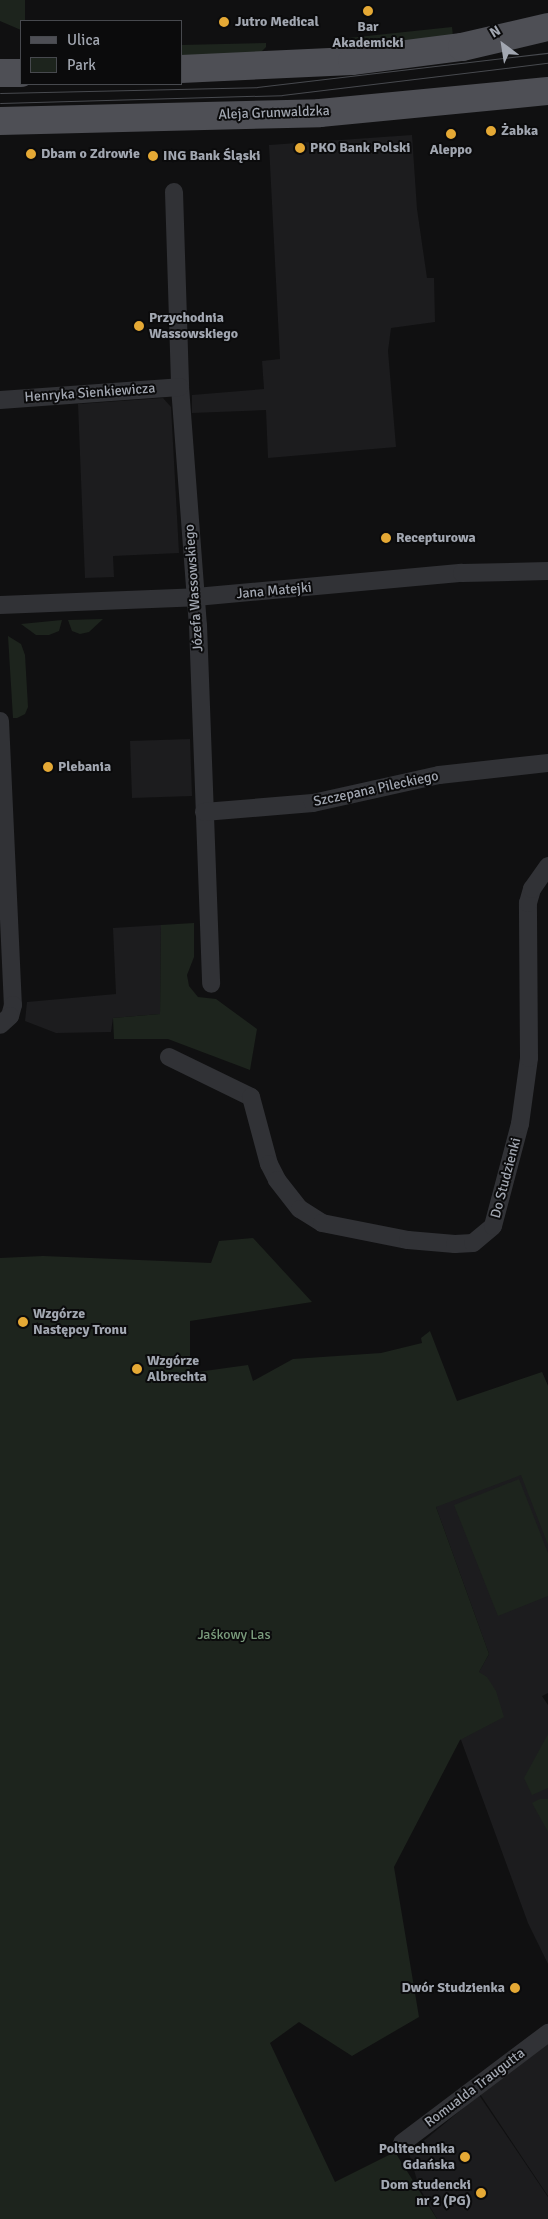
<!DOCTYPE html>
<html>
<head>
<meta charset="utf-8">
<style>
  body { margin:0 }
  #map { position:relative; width:548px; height:2219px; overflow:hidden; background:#101011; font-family:Signika,sans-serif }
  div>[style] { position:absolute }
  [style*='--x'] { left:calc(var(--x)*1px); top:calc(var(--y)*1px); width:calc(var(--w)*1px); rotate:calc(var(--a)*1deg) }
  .built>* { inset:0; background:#1c1c1e; transform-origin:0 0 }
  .green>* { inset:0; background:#1d241d; transform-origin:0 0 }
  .minor>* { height:18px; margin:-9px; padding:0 9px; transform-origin:9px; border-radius:9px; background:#313236 }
  .primary>* { height:28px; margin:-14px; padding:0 14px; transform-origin:14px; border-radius:14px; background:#4e4f55 }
  .tram>* { height:1px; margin:-0.5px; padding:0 0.5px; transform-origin:0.5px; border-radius:0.5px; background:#484a4f }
  .dots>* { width:14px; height:14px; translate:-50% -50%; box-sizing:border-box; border:2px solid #0b0b0c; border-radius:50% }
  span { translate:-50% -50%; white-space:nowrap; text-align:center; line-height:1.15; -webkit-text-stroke:4px #0b0b0c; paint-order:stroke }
  .poi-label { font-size:14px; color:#a2a7b1; font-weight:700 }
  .left { translate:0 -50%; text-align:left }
  .right { translate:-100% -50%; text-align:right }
  .street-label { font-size:14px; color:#a2a7b1 }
  .park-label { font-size:14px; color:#7a9b7c }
  .legend { position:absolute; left:20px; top:20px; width:162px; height:65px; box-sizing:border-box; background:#0b0b0c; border:1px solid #47494e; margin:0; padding:6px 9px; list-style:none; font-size:15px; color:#a2a7b1 }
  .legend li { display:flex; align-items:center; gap:10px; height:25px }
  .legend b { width:25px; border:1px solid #47494e }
  .north { position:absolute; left:478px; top:20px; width:50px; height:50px; -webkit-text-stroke:4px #0b0b0c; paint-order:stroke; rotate:329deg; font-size:14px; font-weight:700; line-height:20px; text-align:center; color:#a2a7b1 }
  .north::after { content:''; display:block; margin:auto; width:18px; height:22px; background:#a2a7b1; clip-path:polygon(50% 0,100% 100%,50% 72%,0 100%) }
</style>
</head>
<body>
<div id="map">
  <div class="built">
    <i style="clip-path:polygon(412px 135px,417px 209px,427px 278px,434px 278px,435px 322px,391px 328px,388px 351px,396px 447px,268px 458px,266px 410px,192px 413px,192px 395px,264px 389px,262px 361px,280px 359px,269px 145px)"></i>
    <i style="clip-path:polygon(163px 398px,171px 407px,179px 553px,113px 556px,114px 577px,85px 578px,78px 404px)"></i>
    <i style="left:190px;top:739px;width:57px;height:60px;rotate:88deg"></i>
    <i style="clip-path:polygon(161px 925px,160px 1014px,113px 1018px,111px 1032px,56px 1033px,25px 1021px,27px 1002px,116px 994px,113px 928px)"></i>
    <i style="clip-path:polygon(542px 1372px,548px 1386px,548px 1693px,542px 1696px,548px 1705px,548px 1964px,528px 1923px,453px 1718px,489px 1654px,436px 1507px)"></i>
    <i style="clip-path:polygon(548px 2039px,548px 2196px,480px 2094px)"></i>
    <i style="clip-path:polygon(479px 2095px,548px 2197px,548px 2219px,437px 2219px,419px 2187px,409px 2153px)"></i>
  </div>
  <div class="green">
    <i style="clip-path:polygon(0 0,25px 0,25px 21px,21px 21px,21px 30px,0 21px)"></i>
    <i style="left:452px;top:27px;width:10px;height:114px;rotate:84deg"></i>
    <i style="clip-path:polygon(266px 43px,266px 47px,258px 55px,181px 57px,181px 45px)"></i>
    <i style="clip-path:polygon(103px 619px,89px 632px,80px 634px,72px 631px,68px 620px)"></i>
    <i style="clip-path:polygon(62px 620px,59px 631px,49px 635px,36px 635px,21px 624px)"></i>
    <i style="clip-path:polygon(8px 636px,21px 644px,25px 655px,28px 707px,25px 714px,17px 718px,13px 718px)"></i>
    <i style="clip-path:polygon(194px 923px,194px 957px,187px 975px,189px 986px,198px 997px,216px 999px,257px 1029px,250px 1070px,168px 1039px,114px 1039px,113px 1018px,160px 1014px,161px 925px)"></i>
    <i style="clip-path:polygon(253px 1238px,312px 1302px,190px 1321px,190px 1373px,248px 1365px,253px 1381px,293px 1359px,381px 1353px,422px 1343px,421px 1338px,430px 1331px,457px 1401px,542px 1372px,548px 1386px,548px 1545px,521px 1475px,436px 1507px,489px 1654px,479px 1672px,487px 1677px,496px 1691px,504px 1717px,460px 1740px,394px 1867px,419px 2017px,352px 2056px,299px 2022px,270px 2043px,335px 2182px,395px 2152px,437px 2219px,0 2219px,0 1258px,43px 1256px,211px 1263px,219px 1241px)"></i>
    <i style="clip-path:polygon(519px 1479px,548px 1553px,548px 1596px,498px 1616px,454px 1505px)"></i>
    <i style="clip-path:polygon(548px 1734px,548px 1788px,532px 1795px,524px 1778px)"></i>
    <i style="clip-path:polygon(540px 1799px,548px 1799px,548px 1832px,532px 1803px)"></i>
  </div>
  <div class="minor">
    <i style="--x:174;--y:192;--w:195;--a:88.2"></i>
    <i style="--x:180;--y:387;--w:239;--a:85.7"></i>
    <i style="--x:198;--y:625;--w:359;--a:87.9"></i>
    <i style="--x:0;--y:400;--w:180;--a:-4.1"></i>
    <i style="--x:0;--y:605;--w:196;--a:-2.3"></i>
    <i style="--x:196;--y:597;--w:267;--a:-5.2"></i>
    <i style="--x:462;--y:573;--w:86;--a:-1.3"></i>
    <i style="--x:0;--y:721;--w:284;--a:87.4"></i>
    <i style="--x:13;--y:1005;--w:11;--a:105"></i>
    <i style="--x:10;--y:1016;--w:13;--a:138"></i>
    <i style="--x:204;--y:812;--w:109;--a:-4.7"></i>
    <i style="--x:313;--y:803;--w:129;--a:-12.5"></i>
    <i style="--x:439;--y:775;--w:110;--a:-6.3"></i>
    <i style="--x:169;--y:1057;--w:91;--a:26"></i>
    <i style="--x:251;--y:1097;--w:69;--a:75"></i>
    <i style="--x:269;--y:1164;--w:18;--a:63"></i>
    <i style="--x:277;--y:1180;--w:37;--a:52"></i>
    <i style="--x:300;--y:1209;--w:26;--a:32"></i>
    <i style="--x:322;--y:1223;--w:88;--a:11.2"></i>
    <i style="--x:408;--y:1240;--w:47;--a:4.9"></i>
    <i style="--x:455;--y:1244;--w:18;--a:-3"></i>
    <i style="--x:473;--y:1243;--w:26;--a:-40"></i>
    <i style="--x:493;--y:1226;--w:106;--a:-75.2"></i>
    <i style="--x:520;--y:1124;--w:67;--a:-82.2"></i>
    <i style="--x:529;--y:1058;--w:155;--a:-90.4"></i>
    <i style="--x:528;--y:903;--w:15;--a:-74"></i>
    <i style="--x:532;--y:889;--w:28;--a:-55"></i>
    <i style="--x:402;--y:2143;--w:183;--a:-37"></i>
  </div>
  <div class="primary">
    <i style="--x:181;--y:69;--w:171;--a:-2.7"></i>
    <i style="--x:352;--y:61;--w:111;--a:-7.3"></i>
    <i style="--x:462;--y:47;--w:88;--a:-13.1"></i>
    <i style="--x:0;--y:73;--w:21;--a:0"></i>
    <i style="--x:0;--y:121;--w:320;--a:-1.4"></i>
    <i style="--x:320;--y:113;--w:229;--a:-5.5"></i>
  </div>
  <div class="tram">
    <i style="--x:0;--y:93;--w:257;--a:-1.3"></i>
    <i style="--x:257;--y:87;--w:293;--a:-6.7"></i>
    <i style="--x:0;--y:103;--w:282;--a:-1.6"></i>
    <i style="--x:282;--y:95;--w:268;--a:-6.9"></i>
  </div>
  <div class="dots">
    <i style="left:368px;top:11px;background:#e5a935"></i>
    <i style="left:224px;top:22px;background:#e5a935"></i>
    <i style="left:491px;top:131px;background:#e5a935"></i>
    <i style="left:451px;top:134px;background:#e5a935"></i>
    <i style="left:300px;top:148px;background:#e5a935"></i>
    <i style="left:31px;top:154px;background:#e5a935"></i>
    <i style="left:153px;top:156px;background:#e5a935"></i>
    <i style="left:139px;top:326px;background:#e5a935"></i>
    <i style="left:386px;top:538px;background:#e5a935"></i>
    <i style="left:48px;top:767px;background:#e5a935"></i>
    <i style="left:23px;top:1322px;background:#e5a935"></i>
    <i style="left:137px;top:1369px;background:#e5a935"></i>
    <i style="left:515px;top:1988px;background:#e5a935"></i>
    <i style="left:465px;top:2157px;background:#e5a935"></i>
    <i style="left:481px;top:2193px;background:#e5a935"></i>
  </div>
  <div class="poi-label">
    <span class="left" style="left:235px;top:22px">Jutro Medical</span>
    <span style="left:368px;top:35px">Bar<br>Akademicki</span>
    <span class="left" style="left:501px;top:131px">Żabka</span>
    <span class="left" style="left:310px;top:148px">PKO Bank Polski</span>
    <span style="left:451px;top:150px">Aleppo</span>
    <span class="left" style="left:41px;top:154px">Dbam o Zdrowie</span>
    <span class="left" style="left:163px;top:156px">ING Bank Śląski</span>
    <span class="left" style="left:149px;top:326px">Przychodnia<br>Wassowskiego</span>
    <span class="left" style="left:396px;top:538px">Recepturowa</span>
    <span class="left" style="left:58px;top:767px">Plebania</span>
    <span class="left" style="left:33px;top:1322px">Wzgórze<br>Następcy Tronu</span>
    <span class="left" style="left:147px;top:1369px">Wzgórze<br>Albrechta</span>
    <span class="right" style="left:505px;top:1988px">Dwór Studzienka</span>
    <span class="right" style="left:455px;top:2157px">Politechnika<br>Gdańska</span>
    <span class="right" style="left:471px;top:2193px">Dom studencki<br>nr 2 (PG)</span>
  </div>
  <div class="street-label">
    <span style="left:274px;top:113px;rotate:-2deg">Aleja Grunwaldzka</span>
    <span style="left:90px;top:393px;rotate:-4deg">Henryka Sienkiewicza</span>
    <span style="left:194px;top:588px;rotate:-94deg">Józefa Wassowskiego</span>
    <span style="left:274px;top:591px;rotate:-5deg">Jana Matejki</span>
    <span style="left:376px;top:789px;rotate:-12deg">Szczepana Pileckiego</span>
    <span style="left:506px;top:1178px;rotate:-75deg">Do Studzienki</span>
    <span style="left:475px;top:2088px;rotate:-37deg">Romualda Traugutta</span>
  </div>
  <div class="park-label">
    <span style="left:234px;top:1635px">Jaśkowy Las</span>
  </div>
  <ul class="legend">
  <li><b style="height:6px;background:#4e4f55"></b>Ulica</li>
  <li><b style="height:14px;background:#1d241d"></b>Park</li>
  </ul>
  <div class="north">N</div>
</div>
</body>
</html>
